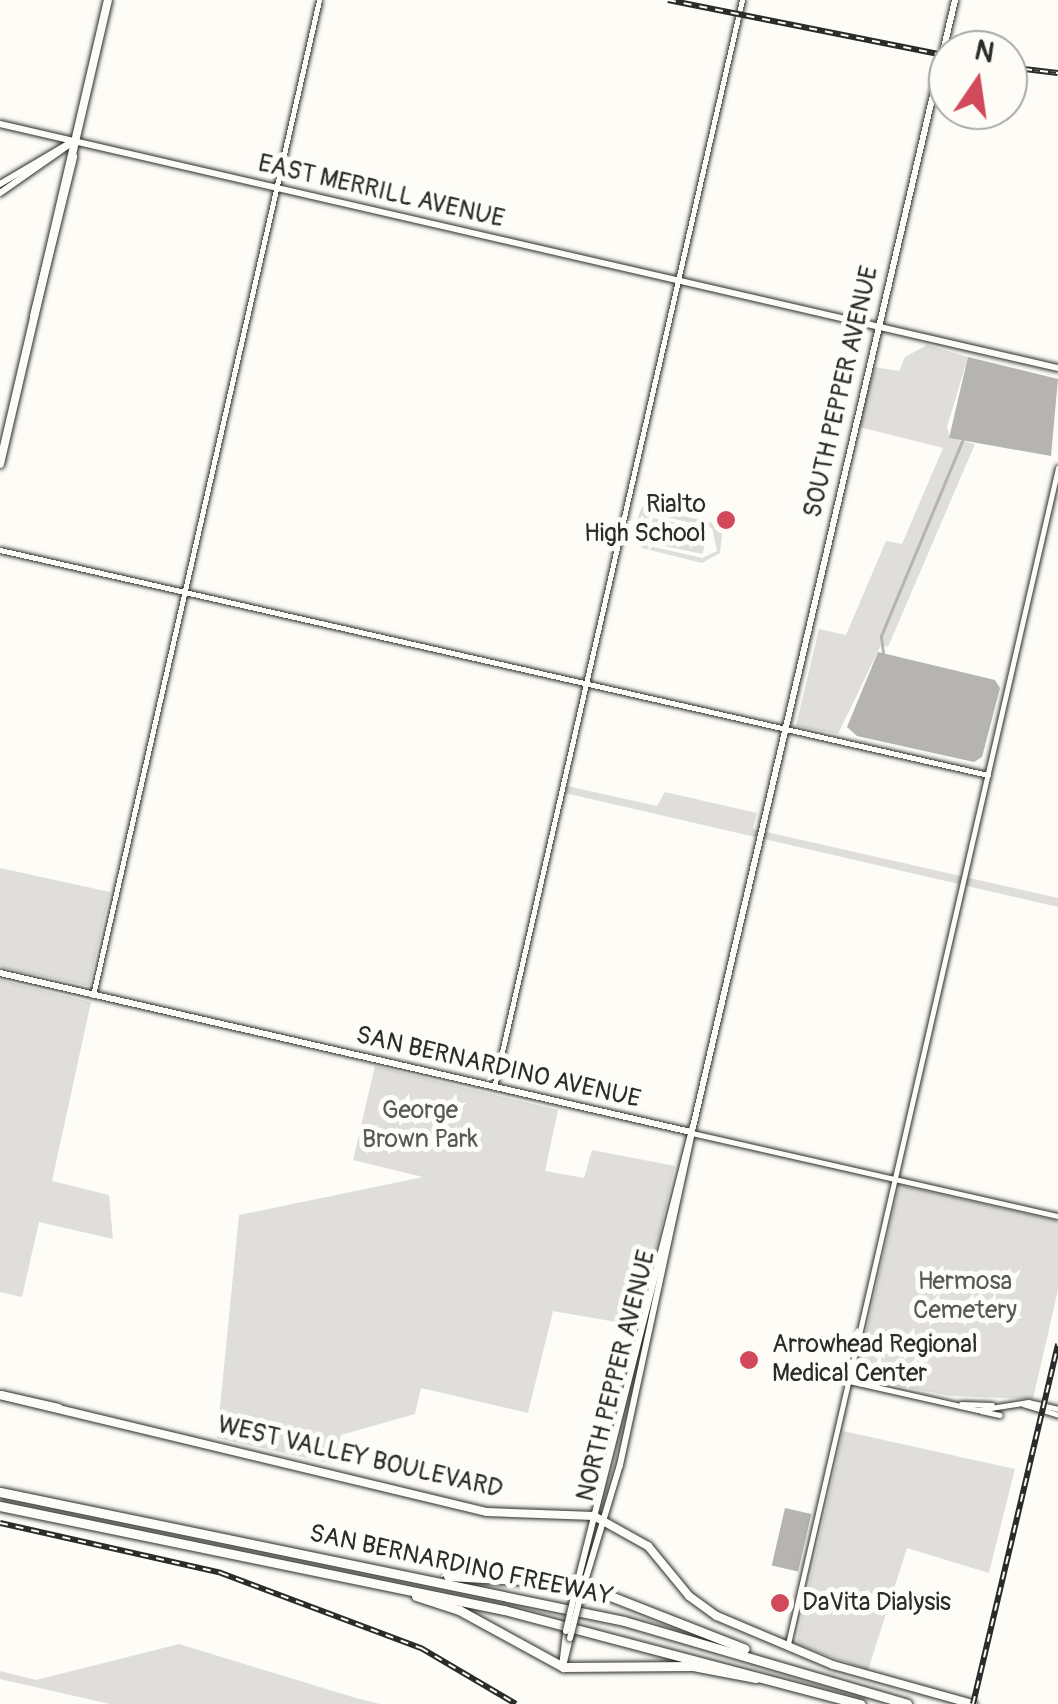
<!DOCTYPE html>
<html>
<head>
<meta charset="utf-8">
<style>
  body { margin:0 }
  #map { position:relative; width:1058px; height:1704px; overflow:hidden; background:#fdfcf7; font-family:Pangolin,sans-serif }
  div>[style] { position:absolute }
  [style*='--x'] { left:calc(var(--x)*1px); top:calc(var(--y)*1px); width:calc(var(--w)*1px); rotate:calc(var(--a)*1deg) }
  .green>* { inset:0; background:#dfdeda; transform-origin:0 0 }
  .water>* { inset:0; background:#b5b4b1; transform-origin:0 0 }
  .stream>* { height:2.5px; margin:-1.25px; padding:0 1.25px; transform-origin:1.25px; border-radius:1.25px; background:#b5b4b1 }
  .roads { filter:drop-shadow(0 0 2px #2b2b2b) drop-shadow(0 0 2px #2b2b2b) }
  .tertiary>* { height:5px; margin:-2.5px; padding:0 2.5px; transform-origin:2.5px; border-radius:2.5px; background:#fdfcf7 }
  .secondary>* { height:6px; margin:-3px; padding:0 3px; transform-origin:3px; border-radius:3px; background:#fdfcf7 }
  .primary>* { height:8px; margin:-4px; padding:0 4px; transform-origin:4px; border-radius:4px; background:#fdfcf7 }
  .motorway>* { height:9px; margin:-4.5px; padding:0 4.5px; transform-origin:4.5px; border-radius:4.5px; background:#fdfcf7 }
  .rail>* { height:6px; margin-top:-3px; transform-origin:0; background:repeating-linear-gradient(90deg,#fdfcf7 0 8px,#2b2b2b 0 16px); box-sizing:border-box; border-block:2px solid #2b2b2b }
  .bridges { filter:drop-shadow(0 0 2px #2b2b2b) drop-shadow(0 0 2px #2b2b2b) }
  .secondary-bridge>* { height:6px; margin:-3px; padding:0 3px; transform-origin:3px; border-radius:3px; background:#fdfcf7 }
  .dots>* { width:28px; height:28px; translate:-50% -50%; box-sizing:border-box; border:5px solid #fdfcf7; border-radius:50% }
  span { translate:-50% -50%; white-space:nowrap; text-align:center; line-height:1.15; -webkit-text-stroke:10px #fdfcf7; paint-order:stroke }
  .street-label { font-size:25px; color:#2b2b2b }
  .poi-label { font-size:25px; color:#2b2b2b }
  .right { translate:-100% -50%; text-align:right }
  .left { translate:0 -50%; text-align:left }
  .park-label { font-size:25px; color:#585857 }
  .north { position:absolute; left:928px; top:30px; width:100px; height:100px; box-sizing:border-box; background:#fdfcf7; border:2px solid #a9a8a5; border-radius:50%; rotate:13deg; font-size:28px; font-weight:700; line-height:40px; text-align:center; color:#2b2b2b }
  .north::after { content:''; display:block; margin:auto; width:35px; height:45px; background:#d1495b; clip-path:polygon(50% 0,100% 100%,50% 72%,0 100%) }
</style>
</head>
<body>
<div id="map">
  <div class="green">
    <i style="clip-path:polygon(927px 345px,968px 357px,947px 427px,950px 438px,975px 444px,888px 647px,881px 645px,838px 734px,796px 726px,819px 629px,846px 635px,886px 541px,902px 544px,943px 448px,859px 427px,874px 367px,899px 371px,905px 357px)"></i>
    <i style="clip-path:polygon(evenodd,642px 507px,723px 525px,720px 553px,702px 563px,642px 548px,632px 532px,642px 507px,654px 514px,712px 528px,717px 551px,702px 558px,645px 545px,638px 525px,654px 514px)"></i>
    <i style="left:653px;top:518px;width:56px;height:25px;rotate:12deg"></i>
    <i style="clip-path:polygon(567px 786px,657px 806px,665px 792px,757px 813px,753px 829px,1058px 898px,1058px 907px,565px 793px)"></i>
    <i style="clip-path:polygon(0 868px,110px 892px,89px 986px,0 967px)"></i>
    <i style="clip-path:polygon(0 980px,91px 1002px,52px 1181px,109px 1195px,113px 1239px,39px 1222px,22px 1297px,0 1292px)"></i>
    <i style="clip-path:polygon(375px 1066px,558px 1110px,545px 1171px,584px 1178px,592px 1150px,675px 1166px,639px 1326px,553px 1311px,528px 1413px,421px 1388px,415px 1414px,341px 1435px,333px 1464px,217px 1438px,239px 1215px,423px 1177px,353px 1160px)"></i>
    <i style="clip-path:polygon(899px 1185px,1058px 1221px,1058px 1290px,1033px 1399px,951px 1396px,856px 1378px)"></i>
    <i style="clip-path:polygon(843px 1431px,1015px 1469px,989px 1573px,907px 1548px,868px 1670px,796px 1644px)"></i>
    <i style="clip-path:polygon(179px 1644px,356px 1698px,380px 1704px,110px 1704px,0 1679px,0 1671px,36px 1680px)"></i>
  </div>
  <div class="water">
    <i style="clip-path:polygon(968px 357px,1058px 379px,1051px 456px,949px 438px)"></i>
    <i style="clip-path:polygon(878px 652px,995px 680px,1000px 688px,982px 757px,974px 762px,857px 736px,847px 727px)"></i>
    <i style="left:785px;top:1508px;width:27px;height:59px;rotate:13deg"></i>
  </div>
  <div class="stream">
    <i style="--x:883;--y:653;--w:17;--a:-97"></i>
    <i style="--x:881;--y:636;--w:211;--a:-67.4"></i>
  </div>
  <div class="roads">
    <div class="tertiary">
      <i style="--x:0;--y:550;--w:1013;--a:12.83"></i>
      <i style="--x:93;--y:995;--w:1020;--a:-77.2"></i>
      <i style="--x:494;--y:1087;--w:1115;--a:-77.15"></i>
      <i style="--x:692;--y:1133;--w:375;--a:12.8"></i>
      <i style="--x:849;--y:1381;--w:132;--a:12.7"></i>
      <i style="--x:978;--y:1410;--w:51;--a:-9.1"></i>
      <i style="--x:1028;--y:1402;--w:31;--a:13"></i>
      <i style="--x:961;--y:1404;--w:31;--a:2"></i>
      <i style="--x:1023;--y:1404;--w:37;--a:17"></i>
      <i style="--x:981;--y:1411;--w:19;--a:12"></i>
      <i style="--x:788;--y:1644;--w:1207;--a:-77.07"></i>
    </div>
    <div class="secondary">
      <i style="--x:0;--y:124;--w:1086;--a:12.99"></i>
      <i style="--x:0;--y:184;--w:85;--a:-30.5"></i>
      <i style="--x:0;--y:193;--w:89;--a:-34.9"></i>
      <i style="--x:0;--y:973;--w:709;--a:12.96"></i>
      <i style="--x:574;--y:1596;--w:484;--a:-75.8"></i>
      <i style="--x:693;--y:1127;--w:1157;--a:-76.91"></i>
      <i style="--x:580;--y:1598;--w:139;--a:-73.3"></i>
      <i style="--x:620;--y:1465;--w:340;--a:-77.8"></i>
      <i style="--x:562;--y:1666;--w:35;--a:-83"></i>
      <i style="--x:563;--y:1666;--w:29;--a:-76"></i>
    </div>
    <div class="primary">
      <i style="--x:34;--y:316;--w:164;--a:-76.2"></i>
      <i style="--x:0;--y:464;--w:476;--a:-76.9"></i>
      <i style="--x:0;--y:1395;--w:501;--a:13.51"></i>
      <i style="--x:487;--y:1512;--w:107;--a:2.1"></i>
      <i style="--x:594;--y:1516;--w:62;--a:29.1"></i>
      <i style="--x:648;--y:1546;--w:65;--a:50.6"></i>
      <i style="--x:689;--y:1596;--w:34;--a:36"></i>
      <i style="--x:717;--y:1616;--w:126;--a:22.9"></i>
      <i style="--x:833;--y:1665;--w:145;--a:15.6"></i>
      <i style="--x:1;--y:1395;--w:59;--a:12.6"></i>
    </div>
    <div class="motorway">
      <i style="--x:0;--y:1492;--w:637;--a:11.68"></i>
      <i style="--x:624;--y:1621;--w:295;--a:16.3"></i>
      <i style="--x:0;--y:1506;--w:515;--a:11.66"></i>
      <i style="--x:504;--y:1610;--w:369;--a:14.8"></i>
      <i style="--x:448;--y:1576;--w:129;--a:3.1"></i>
      <i style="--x:577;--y:1583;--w:180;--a:21.4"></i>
      <i style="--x:416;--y:1596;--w:45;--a:18"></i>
      <i style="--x:459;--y:1610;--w:119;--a:28.7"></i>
      <i style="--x:563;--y:1667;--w:130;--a:-0.4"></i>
      <i style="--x:693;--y:1666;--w:64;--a:10.8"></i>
    </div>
  </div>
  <div class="rail">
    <i style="--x:668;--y:0;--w:286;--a:11.3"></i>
    <i style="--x:1008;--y:67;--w:50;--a:6.8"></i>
    <i style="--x:0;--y:1523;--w:227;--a:12.7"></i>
    <i style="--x:221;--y:1573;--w:214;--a:20.6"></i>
    <i style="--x:421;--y:1648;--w:110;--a:30.5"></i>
    <i style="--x:973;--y:1704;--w:370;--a:-76.7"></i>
  </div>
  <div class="bridges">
    <div class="secondary-bridge">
      <i style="--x:566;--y:1631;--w:36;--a:-77"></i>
      <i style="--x:570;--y:1638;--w:41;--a:-76"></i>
    </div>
  </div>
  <div class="dots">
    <i style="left:726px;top:520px;background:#d1495b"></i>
    <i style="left:749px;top:1360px;background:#d1495b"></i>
    <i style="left:780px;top:1603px;background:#d1495b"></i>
  </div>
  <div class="street-label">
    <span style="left:381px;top:192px;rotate:13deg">EAST MERRILL AVENUE</span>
    <span style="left:842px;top:392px;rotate:-77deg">SOUTH PEPPER AVENUE</span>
    <span style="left:498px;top:1068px;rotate:13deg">SAN BERNARDINO AVENUE</span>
    <span style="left:617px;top:1376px;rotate:-76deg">NORTH PEPPER AVENUE</span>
    <span style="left:360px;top:1458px;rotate:13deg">WEST VALLEY BOULEVARD</span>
    <span style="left:461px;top:1566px;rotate:12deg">SAN BERNARDINO FREEWAY</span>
  </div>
  <div class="poi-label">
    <span class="right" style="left:706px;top:520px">Rialto<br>High School</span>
    <span class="left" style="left:772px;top:1360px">Arrowhead Regional<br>Medical Center</span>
    <span class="left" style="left:802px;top:1603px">DaVita Dialysis</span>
  </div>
  <div class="park-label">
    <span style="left:420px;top:1126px">George<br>Brown Park</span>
    <span style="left:965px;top:1297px">Hermosa<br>Cemetery</span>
  </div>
  <div class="north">N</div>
</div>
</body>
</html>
